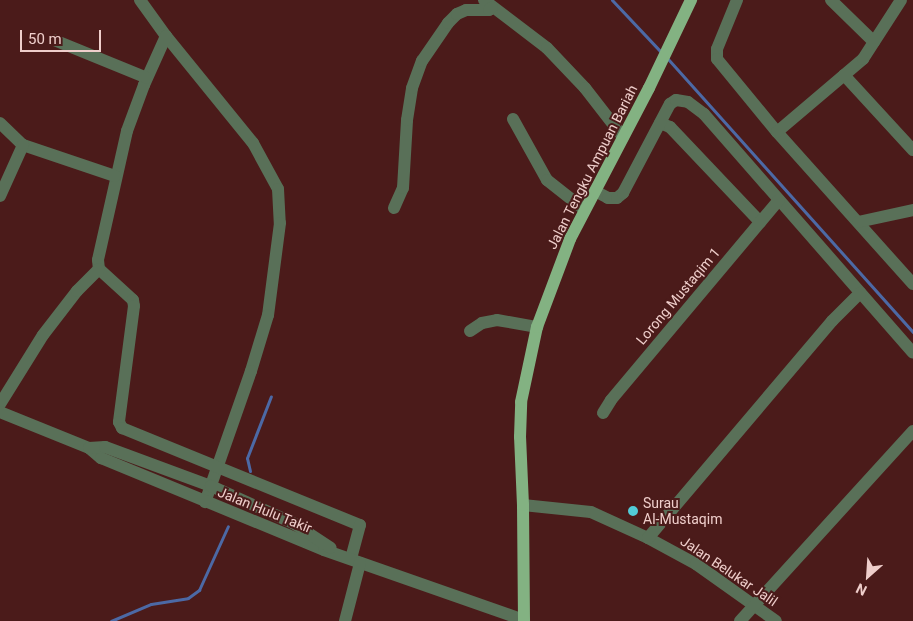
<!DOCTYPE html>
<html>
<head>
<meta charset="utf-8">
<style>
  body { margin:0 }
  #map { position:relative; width:913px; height:621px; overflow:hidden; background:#4b1b1a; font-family:Roboto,sans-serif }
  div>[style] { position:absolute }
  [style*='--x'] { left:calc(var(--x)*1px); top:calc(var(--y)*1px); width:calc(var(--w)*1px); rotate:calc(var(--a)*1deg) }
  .stream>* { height:3px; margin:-1.5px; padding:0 1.5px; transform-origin:1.5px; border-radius:1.5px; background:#4c69a5 }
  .minor>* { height:12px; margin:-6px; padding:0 6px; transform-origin:6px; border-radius:6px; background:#597058 }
  .major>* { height:12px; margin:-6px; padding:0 6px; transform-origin:6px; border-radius:6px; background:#83b282 }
  .dots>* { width:14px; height:14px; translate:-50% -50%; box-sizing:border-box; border:2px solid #4b1b1a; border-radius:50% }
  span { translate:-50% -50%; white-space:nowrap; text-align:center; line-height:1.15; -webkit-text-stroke:4px #4b1b1a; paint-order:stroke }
  .street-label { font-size:14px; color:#efcecb }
  .poi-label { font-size:14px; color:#efcecb }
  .left { translate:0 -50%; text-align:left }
  .north { position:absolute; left:843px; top:551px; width:50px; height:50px; -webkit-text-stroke:4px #4b1b1a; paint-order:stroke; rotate:206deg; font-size:14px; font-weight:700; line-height:20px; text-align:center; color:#efcecb }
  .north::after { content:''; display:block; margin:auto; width:18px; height:22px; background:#efcecb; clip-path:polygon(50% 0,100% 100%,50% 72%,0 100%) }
  .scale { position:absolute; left:20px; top:30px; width:81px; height:22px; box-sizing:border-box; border:2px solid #efcecb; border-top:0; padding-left:6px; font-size:15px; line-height:18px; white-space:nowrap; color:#efcecb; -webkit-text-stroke:4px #4b1b1a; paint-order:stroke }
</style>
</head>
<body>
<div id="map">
  <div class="stream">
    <i style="--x:612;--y:0;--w:73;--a:46.7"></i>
    <i style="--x:668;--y:59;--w:367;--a:48.1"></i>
    <i style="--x:250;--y:471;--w:13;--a:-103"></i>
    <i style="--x:247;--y:458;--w:66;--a:-68.8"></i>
    <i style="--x:111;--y:621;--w:43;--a:-23"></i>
    <i style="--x:151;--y:604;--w:37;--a:-9"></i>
    <i style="--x:188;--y:598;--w:14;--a:-36"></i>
    <i style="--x:199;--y:590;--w:70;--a:-65.6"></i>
  </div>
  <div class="minor">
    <i style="--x:140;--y:0;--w:44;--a:54.2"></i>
    <i style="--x:166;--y:36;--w:138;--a:50.9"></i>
    <i style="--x:253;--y:143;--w:52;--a:61.5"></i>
    <i style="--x:278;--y:189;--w:34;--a:87"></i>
    <i style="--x:280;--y:223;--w:93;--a:97.4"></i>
    <i style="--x:268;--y:315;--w:59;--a:106.9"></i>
    <i style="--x:251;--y:371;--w:139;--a:109.3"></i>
    <i style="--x:484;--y:0;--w:79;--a:37.3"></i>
    <i style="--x:547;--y:48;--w:55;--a:46.5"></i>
    <i style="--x:585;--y:88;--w:62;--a:52.2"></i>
    <i style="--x:737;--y:0;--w:53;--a:112.2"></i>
    <i style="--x:717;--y:49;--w:10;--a:90"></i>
    <i style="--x:717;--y:59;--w:94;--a:50.6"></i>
    <i style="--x:777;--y:132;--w:204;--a:48.2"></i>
    <i style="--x:831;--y:0;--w:60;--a:44.3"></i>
    <i style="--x:166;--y:36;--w:54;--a:114.2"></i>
    <i style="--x:144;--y:85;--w:49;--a:110.3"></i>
    <i style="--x:127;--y:131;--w:132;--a:102.7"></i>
    <i style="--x:98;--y:260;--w:9;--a:84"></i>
    <i style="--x:99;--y:269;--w:46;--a:42.4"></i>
    <i style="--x:133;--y:300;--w:6;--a:81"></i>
    <i style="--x:134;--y:306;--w:117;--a:97.4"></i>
    <i style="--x:119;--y:422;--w:7;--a:63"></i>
    <i style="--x:122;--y:428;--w:257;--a:22.2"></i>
    <i style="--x:360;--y:525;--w:35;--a:105"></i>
    <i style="--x:54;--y:40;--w:100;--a:22.2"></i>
    <i style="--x:844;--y:75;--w:102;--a:47.4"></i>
    <i style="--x:513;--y:119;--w:70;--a:60.9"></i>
    <i style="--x:547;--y:180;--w:48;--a:38.3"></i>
    <i style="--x:0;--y:123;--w:32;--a:44"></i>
    <i style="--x:23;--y:145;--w:97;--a:18.6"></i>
    <i style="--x:660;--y:123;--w:11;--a:22"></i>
    <i style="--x:670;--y:127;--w:131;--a:46.5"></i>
    <i style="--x:777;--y:132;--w:113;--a:-40.3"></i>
    <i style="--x:863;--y:59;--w:70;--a:-57.2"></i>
    <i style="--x:595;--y:191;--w:15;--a:28"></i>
    <i style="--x:608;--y:198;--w:9;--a:0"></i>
    <i style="--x:617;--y:198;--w:8;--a:-40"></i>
    <i style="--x:623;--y:193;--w:101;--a:-62.2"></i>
    <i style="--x:670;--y:104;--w:7;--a:-34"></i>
    <i style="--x:676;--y:100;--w:12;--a:9"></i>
    <i style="--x:688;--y:102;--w:20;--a:37"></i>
    <i style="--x:704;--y:114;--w:317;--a:48.8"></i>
    <i style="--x:0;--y:196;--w:56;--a:-65.7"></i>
    <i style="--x:394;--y:208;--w:22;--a:-66"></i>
    <i style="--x:403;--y:188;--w:68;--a:-86.6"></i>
    <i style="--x:407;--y:120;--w:32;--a:-81"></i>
    <i style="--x:412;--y:88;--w:29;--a:-70"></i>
    <i style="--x:422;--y:61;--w:46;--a:-55.6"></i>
    <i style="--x:448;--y:23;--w:13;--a:-45"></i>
    <i style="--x:457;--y:14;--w:10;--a:-24"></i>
    <i style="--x:466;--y:10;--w:23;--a:0"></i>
    <i style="--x:489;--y:10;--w:4;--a:-45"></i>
    <i style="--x:858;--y:222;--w:56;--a:-12.3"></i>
    <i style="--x:470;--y:331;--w:14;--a:-34"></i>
    <i style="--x:482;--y:323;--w:15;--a:-11"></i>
    <i style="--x:497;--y:320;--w:41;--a:9.9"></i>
    <i style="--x:0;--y:404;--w:81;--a:-58.1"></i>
    <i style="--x:43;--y:335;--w:56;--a:-52.3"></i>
    <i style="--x:77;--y:291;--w:31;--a:-45"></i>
    <i style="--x:0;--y:412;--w:96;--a:22"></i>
    <i style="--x:89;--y:448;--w:16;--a:40"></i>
    <i style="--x:101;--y:458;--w:241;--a:22.4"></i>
    <i style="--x:324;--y:550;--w:212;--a:19.3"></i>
    <i style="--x:603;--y:413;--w:15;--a:-58"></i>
    <i style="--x:611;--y:400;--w:261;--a:-50"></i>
    <i style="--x:89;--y:448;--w:16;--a:-4"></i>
    <i style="--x:105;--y:447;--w:113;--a:20.2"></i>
    <i style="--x:211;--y:486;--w:90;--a:24.3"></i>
    <i style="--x:293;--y:523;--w:45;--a:33.3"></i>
    <i style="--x:523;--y:505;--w:68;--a:5.9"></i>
    <i style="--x:591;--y:512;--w:63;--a:24.5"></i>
    <i style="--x:648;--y:538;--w:55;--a:28.4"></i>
    <i style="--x:696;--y:564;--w:98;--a:35.5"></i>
    <i style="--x:648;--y:538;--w:285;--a:-49.7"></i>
    <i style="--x:832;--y:321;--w:40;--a:-45"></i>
    <i style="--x:345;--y:621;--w:60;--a:-75.5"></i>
    <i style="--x:740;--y:621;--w:257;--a:-47.7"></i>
  </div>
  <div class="major">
    <i style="--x:524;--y:621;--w:116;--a:-90.5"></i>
    <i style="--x:523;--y:505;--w:68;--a:-92.5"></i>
    <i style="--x:520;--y:437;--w:35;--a:-88"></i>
    <i style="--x:521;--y:402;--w:77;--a:-78"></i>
    <i style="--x:537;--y:327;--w:94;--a:-69.4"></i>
    <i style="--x:570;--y:239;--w:170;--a:-62.4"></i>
    <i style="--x:649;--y:88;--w:98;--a:-64.5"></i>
  </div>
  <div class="dots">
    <i style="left:633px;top:511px;background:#52cbd7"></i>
  </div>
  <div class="street-label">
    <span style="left:592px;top:167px;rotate:-63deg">Jalan Tengku Ampuan Bariah</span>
    <span style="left:678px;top:296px;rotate:-50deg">Lorong Mustaqim 1</span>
    <span style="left:265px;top:510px;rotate:22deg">Jalan Hulu Takir</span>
    <span style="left:729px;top:571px;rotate:34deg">Jalan Belukar Jalil</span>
  </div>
  <div class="poi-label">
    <span class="left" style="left:643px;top:511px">Surau<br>Al-Mustaqim</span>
  </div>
  <div class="north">N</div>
  <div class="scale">50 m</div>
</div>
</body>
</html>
